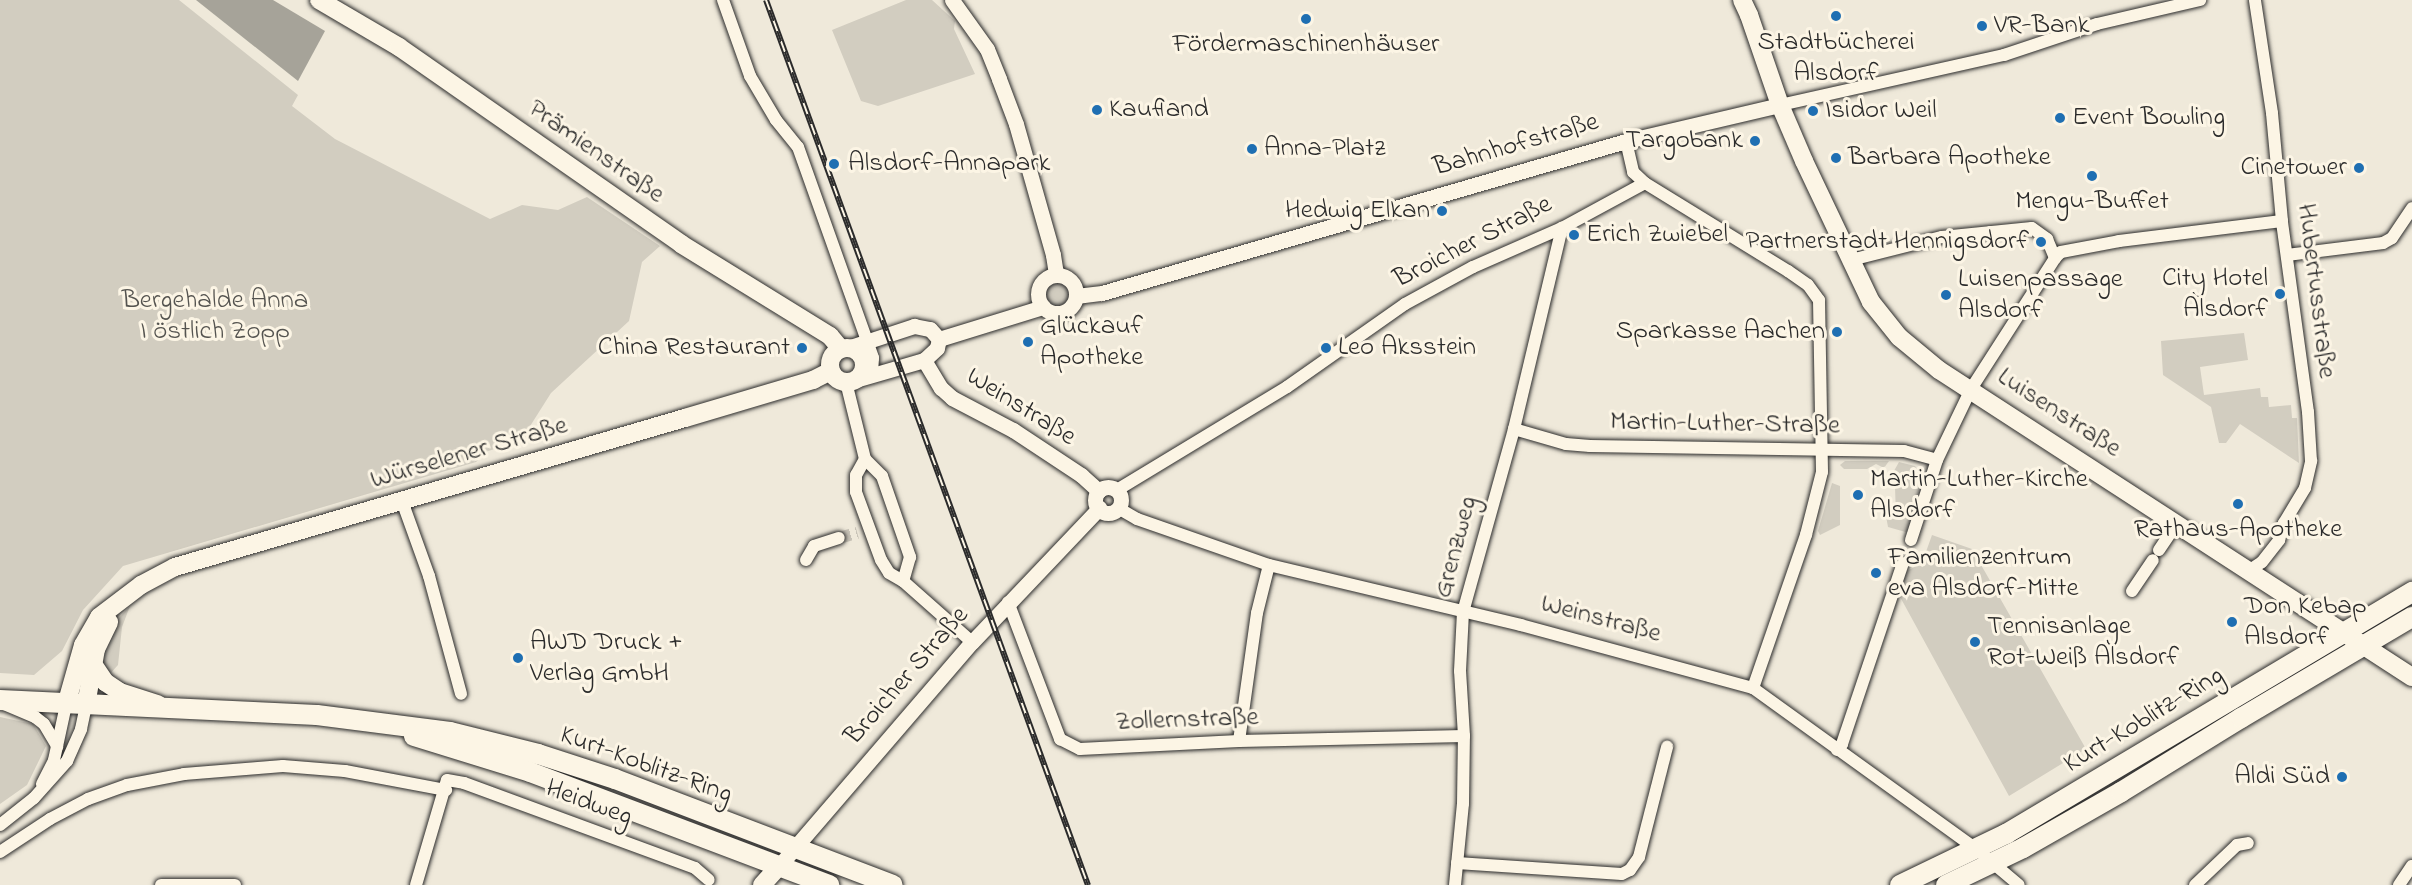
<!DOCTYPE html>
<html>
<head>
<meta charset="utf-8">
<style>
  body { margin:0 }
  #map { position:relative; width:2412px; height:885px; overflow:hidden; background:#efe9da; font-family:"Indie Flower",sans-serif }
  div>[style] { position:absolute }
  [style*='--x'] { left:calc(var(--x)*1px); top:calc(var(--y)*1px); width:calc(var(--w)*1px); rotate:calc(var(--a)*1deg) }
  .green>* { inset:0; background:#d2cdc0 }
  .round { border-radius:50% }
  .water>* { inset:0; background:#a6a399 }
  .minor-tunnel>* { height:12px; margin-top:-6px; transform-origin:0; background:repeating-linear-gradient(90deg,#c8c3b7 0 12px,transparent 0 18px) }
  .roads { filter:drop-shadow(0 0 2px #2b2b2b) drop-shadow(0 0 2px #2b2b2b) }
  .minor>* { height:12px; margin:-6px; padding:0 6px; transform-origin:6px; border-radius:6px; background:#fcf5e5 }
  .tertiary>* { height:15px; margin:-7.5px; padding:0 7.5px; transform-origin:7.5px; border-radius:7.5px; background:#fcf5e5 }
  .tertiary>.ring { margin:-7.5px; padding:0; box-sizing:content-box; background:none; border:15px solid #fcf5e5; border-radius:50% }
  .secondary>* { height:18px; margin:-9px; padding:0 9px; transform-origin:9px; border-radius:9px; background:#fcf5e5 }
  .secondary>.ring { margin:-9px; padding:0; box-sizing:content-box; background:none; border:18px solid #fcf5e5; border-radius:50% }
  .primary>* { height:20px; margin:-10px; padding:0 10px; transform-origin:10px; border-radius:10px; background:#fcf5e5 }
  .rail>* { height:6px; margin-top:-3px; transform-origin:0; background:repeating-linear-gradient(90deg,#fcf5e5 0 11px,#2b2b2b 0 22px); box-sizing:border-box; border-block:2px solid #2b2b2b }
  .dots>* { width:16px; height:16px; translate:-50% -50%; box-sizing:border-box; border:3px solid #fcf5e5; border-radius:50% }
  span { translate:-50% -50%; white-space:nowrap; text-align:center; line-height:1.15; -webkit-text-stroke:6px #fcf5e5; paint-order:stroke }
  .poi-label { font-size:27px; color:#2b2b2b }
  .left { translate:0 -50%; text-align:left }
  .right { translate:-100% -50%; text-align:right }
  .street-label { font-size:27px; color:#2b2b2b }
  .park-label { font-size:27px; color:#555450 }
</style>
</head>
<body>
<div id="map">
  <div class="green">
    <i style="clip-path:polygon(0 0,179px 0,298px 95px,292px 106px,335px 139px,490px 219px,522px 205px,558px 210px,587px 197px,660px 246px,642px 262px,629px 321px,551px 393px,520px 442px,488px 451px,476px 462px,123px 566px,83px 610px,62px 651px,34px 675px,0 673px)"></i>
    <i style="clip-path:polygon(906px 0,932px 0,955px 21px,954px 29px,975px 74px,878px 106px,861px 101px,832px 30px)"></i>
    <i class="round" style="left:1043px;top:280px;width:28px;height:28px"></i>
    <i style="clip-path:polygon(2244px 333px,2248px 360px,2200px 367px,2204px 395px,2260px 388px,2261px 397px,2268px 397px,2269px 407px,2291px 405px,2292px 418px,2297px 418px,2299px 463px,2240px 424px,2226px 443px,2219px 443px,2211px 407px,2163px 375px,2161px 341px)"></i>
    <i style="clip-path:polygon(1845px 461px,1889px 461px,1884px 468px,1876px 464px,1867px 469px,1844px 469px,1840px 465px)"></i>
    <i style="clip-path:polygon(1899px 462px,1915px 466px,1927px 482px,1909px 533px,1888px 527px,1886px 516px,1896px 516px,1895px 487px,1886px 485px)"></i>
    <i style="clip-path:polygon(1832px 483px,1840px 486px,1840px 525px,1820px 535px,1818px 531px)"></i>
    <i style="clip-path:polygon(1932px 535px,1972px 549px,2086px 749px,2009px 796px,1899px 595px,1905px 572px,1922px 563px)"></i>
    <i style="clip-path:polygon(130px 606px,122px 627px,118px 665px,108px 676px,101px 661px,109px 629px)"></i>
    <i style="clip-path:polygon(0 717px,33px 724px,46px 746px,27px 785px,0 804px)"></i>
  </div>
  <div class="water">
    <i style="clip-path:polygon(196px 0,273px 0,325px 31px,298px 81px)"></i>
  </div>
  <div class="minor-tunnel">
    <i style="--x:839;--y:538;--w:19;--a:-16"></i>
  </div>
  <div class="roads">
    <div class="minor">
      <i style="--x:723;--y:0;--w:81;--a:70.4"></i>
      <i style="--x:750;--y:76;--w:51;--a:59.4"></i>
      <i style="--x:776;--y:120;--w:35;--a:51"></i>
      <i style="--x:798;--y:147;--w:224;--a:70.4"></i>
      <i style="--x:873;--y:358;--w:14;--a:94"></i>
      <i style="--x:872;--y:372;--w:6;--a:129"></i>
      <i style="--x:1780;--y:105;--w:230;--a:-12.6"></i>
      <i style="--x:2004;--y:55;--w:98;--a:-18.4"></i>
      <i style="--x:2097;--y:24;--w:106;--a:-13.1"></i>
      <i style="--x:1626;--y:141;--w:32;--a:77"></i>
      <i style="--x:1633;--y:172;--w:16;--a:43"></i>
      <i style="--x:1645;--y:183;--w:168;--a:31.6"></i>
      <i style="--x:1788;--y:271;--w:24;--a:35"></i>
      <i style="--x:1808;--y:285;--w:19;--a:54"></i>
      <i style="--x:1819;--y:300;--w:172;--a:89"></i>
      <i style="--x:1822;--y:472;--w:65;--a:104.3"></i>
      <i style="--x:1806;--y:535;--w:162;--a:109.1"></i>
      <i style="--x:2287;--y:255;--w:97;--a:-7.1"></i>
      <i style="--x:2383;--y:243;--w:10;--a:-29"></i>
      <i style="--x:2392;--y:238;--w:36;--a:-56"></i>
      <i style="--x:1851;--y:260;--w:94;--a:-14.2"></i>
      <i style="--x:1942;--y:237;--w:90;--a:-5.7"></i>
      <i style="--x:2032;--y:228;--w:19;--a:36"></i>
      <i style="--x:2047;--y:239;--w:21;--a:67"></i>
      <i style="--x:846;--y:382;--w:79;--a:76.1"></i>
      <i style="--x:865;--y:459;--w:24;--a:45"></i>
      <i style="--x:882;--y:476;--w:86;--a:70.9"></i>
      <i style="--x:910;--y:557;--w:25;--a:106"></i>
      <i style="--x:903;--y:581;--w:92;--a:41.5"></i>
      <i style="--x:1514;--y:429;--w:54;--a:16.1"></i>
      <i style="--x:1566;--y:444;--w:24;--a:5"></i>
      <i style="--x:1590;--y:446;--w:314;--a:0.9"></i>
      <i style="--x:1904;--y:451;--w:34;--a:15"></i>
      <i style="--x:865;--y:459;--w:18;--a:119"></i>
      <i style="--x:856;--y:475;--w:17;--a:90"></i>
      <i style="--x:856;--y:492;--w:72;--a:69.8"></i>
      <i style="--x:881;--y:560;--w:15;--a:58"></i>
      <i style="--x:889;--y:573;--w:16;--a:30"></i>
      <i style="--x:1117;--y:490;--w:199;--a:-31.2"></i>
      <i style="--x:1287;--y:387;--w:144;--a:-35.1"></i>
      <i style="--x:1405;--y:304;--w:77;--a:-28.6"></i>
      <i style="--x:1473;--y:267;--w:97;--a:-23.7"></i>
      <i style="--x:1562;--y:228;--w:94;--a:-28.5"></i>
      <i style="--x:402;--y:501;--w:80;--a:70.2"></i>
      <i style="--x:429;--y:576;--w:122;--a:74.8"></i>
      <i style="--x:1118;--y:508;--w:22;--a:30"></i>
      <i style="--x:1137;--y:519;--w:140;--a:19.2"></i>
      <i style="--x:1269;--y:565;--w:259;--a:13.4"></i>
      <i style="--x:1521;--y:625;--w:240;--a:15.2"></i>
      <i style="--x:1753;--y:688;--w:274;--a:35.8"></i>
      <i style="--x:1975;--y:848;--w:57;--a:40.1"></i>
      <i style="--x:1911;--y:540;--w:84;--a:-72"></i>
      <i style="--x:1937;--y:460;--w:79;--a:-64.4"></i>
      <i style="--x:1971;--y:389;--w:156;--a:-57.3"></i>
      <i style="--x:2055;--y:258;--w:8;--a:-45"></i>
      <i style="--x:2061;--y:252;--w:59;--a:-10.7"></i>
      <i style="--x:2119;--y:241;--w:164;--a:-7"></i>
      <i style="--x:2159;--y:550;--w:32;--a:-56"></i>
      <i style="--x:806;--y:560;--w:16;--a:-60"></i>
      <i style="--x:814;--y:546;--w:26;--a:-18"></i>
      <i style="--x:2250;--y:570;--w:14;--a:-34"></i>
      <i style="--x:2262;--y:562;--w:28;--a:-52"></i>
      <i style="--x:2279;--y:540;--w:18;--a:-74"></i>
      <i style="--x:2284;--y:523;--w:41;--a:-59"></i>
      <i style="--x:2305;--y:488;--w:28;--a:-77"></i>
      <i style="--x:2311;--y:461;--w:49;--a:-93.5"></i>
      <i style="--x:2308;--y:412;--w:193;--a:-97.8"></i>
      <i style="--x:2282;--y:221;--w:108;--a:-95.3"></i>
      <i style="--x:2272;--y:113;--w:114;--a:-98.6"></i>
      <i style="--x:2132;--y:591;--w:37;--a:-56"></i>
      <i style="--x:1008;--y:602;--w:147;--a:69.2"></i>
      <i style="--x:1060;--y:739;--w:22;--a:27"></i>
      <i style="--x:1080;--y:749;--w:159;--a:-2.9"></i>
      <i style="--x:1239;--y:741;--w:225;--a:-1.3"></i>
      <i style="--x:4;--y:704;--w:34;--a:23"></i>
      <i style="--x:35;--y:717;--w:11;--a:38"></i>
      <i style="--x:44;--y:724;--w:26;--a:59"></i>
      <i style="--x:1239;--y:741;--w:129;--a:-82"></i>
      <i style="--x:1257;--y:613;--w:49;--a:-76"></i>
      <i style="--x:1837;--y:750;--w:8;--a:-50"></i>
      <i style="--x:1842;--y:744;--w:191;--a:-71.4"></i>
      <i style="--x:42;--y:784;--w:27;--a:-63"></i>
      <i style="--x:54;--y:760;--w:56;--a:-77.7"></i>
      <i style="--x:0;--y:825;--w:43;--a:-38.5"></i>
      <i style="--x:34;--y:798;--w:50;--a:-48.3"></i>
      <i style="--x:67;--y:761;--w:35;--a:-66"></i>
      <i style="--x:81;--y:729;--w:25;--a:-78"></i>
      <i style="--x:0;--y:852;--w:60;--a:-33.4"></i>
      <i style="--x:50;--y:819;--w:43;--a:-27.8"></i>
      <i style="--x:88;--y:799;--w:41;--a:-19.7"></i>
      <i style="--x:127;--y:785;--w:58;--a:-10.9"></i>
      <i style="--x:184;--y:774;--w:99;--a:-4.6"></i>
      <i style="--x:283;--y:766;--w:62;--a:4.6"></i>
      <i style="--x:345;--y:771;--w:103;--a:10.7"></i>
      <i style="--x:1457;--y:863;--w:165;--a:3.8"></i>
      <i style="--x:1622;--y:874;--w:9;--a:-27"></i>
      <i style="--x:1630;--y:870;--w:16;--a:-55"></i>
      <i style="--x:1639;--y:857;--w:114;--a:-75.7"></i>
      <i style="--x:161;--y:885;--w:74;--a:0"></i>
      <i style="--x:416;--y:885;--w:109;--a:-73.6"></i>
      <i style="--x:447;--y:780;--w:17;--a:10"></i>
      <i style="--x:464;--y:783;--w:246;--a:20.2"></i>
      <i style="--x:695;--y:868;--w:18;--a:41"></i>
      <i style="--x:1455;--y:885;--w:81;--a:-84.4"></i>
      <i style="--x:1463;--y:804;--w:68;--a:-89.2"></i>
      <i style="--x:1464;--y:736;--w:65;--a:-93.5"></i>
      <i style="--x:1460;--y:671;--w:59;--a:-87.1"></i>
      <i style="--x:1463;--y:612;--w:190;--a:-74.4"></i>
      <i style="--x:1514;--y:429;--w:207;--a:-76.6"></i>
      <i style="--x:2195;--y:885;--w:58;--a:-43.6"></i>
      <i style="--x:2237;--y:845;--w:11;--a:-10"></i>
      <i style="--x:2399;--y:885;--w:23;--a:-56"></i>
    </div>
    <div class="tertiary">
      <i style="--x:952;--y:0;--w:60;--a:54.5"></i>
      <i style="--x:987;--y:49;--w:32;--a:68"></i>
      <i style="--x:999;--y:79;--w:48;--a:69.3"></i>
      <i style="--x:1016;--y:124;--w:136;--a:74.2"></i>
      <i style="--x:1053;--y:255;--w:20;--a:81"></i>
      <i class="ring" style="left:1038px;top:275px;width:23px;height:23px"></i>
      <i style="--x:1076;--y:296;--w:26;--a:-7"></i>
      <i style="--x:1102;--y:293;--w:546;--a:-16.18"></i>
      <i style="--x:1626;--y:141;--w:158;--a:-13.2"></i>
      <i style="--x:939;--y:339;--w:109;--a:-17.1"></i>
      <i style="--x:847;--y:348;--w:71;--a:-18.2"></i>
      <i style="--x:914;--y:326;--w:16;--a:11"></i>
      <i style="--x:930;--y:329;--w:13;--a:48"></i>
      <i style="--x:939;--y:339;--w:9;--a:103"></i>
      <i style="--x:937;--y:348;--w:18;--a:137"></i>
      <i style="--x:924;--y:360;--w:72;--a:163.8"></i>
      <i style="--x:924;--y:360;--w:33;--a:59"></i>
      <i style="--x:941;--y:388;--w:15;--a:42"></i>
      <i style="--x:952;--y:398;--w:69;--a:27.7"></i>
      <i style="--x:1013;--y:430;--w:82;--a:33.5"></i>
      <i style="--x:1081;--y:475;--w:24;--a:42"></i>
      <i class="ring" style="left:1095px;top:487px;width:11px;height:11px"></i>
      <i style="--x:779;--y:866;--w:296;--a:-49.3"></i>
      <i style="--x:972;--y:642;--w:185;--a:-46.5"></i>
    </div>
    <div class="secondary">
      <i style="--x:319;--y:0;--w:93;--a:30.4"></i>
      <i style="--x:399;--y:47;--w:344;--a:34.9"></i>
      <i style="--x:681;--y:244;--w:175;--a:31.7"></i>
      <i style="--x:830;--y:336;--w:17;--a:50"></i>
      <i style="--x:1742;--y:0;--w:17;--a:65"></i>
      <i style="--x:1749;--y:15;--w:95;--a:71"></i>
      <i style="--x:1780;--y:105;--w:61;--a:66.8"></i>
      <i style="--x:1804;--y:161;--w:156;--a:64.6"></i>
      <i style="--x:1871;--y:302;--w:45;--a:51.3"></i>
      <i style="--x:1899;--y:337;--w:52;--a:39.5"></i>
      <i style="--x:1939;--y:370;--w:564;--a:32.99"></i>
      <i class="ring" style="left:830px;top:348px;width:16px;height:16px"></i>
      <i style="--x:93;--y:664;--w:22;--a:56"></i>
      <i style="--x:105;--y:682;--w:18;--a:34"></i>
      <i style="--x:120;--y:692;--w:40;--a:18"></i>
      <i style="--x:66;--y:705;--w:62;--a:-74.2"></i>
      <i style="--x:83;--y:645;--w:32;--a:-60"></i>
      <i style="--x:99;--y:617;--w:53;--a:-37.3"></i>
      <i style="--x:141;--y:585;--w:38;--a:-28"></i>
      <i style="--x:175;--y:567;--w:531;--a:-16.29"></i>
      <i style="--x:685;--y:418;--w:134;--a:-16.5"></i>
      <i style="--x:813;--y:380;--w:20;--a:-27"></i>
      <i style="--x:86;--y:705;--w:57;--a:-79.9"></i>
      <i style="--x:96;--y:649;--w:30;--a:-64"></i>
      <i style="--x:762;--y:885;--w:25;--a:-48"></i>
    </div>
    <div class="primary">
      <i style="--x:0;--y:700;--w:317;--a:2.7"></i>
      <i style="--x:317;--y:715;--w:134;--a:7.3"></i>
      <i style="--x:450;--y:732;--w:91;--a:14"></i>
      <i style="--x:538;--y:754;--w:81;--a:18"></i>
      <i style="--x:615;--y:779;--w:297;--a:20.9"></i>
      <i style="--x:414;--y:736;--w:121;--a:17.2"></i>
      <i style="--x:530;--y:772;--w:320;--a:20.7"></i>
      <i style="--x:1900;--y:885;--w:118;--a:-25.7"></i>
      <i style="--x:2006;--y:834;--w:473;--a:-30.8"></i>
      <i style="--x:1946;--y:885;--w:85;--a:-25.7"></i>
      <i style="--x:2023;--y:848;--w:113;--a:-29.7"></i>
      <i style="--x:2121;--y:792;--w:141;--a:-31.7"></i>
      <i style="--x:2241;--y:718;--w:199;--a:-30.6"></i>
    </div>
  </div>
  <div class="rail">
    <i style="--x:766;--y:0;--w:942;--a:70.01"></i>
  </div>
  <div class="dots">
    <i style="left:1836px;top:16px;background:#1f6fb2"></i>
    <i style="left:1306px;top:19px;background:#1f6fb2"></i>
    <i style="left:1982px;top:26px;background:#1f6fb2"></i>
    <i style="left:1097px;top:110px;background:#1f6fb2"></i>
    <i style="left:1813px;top:111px;background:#1f6fb2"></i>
    <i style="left:2060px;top:118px;background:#1f6fb2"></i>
    <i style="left:1755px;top:141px;background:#1f6fb2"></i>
    <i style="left:1252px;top:149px;background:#1f6fb2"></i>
    <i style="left:1836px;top:158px;background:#1f6fb2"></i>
    <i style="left:834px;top:164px;background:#1f6fb2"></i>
    <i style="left:2359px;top:168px;background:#1f6fb2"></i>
    <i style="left:2092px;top:176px;background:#1f6fb2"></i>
    <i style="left:1442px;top:211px;background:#1f6fb2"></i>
    <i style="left:1574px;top:235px;background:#1f6fb2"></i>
    <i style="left:2041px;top:242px;background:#1f6fb2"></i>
    <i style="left:2280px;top:294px;background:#1f6fb2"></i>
    <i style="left:1946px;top:295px;background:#1f6fb2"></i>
    <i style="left:1837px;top:332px;background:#1f6fb2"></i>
    <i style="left:1028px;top:342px;background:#1f6fb2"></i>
    <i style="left:802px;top:348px;background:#1f6fb2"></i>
    <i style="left:1326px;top:348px;background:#1f6fb2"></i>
    <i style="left:1858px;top:495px;background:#1f6fb2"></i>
    <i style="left:2238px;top:504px;background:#1f6fb2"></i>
    <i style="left:1876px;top:573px;background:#1f6fb2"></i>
    <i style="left:2232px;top:622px;background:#1f6fb2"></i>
    <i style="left:1975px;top:642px;background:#1f6fb2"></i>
    <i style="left:518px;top:658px;background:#1f6fb2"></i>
    <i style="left:2342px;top:777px;background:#1f6fb2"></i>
  </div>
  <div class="poi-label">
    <span class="left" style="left:1994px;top:26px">VR-Bank</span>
    <span style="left:1836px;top:58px">Stadtbücherei<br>Alsdorf</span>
    <span style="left:1306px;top:45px">Fördermaschinenhäuser</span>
    <span class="left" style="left:1109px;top:110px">Kaufland</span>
    <span class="left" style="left:1825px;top:111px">Isidor Weil</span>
    <span class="left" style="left:2072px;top:118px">Event Bowling</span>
    <span class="right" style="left:1743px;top:141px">Targobank</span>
    <span class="left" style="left:1264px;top:149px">Anna-Platz</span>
    <span class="left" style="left:1848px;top:158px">Barbara Apotheke</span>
    <span class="left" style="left:848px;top:164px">Alsdorf-Annapark</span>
    <span class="right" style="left:2347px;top:168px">Cinetower</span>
    <span style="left:2092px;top:202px">Mengu-Buffet</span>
    <span class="right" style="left:1430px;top:211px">Hedwig Elkan</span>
    <span class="left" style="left:1586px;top:235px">Erich Zwiebel</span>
    <span class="right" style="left:2029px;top:242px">Partnerstadt Hennigsdorf</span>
    <span class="right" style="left:2268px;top:294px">City Hotel<br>Alsdorf</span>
    <span class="left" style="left:1958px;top:295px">Luisenpassage<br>Alsdorf</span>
    <span class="left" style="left:1040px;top:342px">Glückauf<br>Apotheke</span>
    <span class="right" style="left:1825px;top:332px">Sparkasse Aachen</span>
    <span class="right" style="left:790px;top:348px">China Restaurant</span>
    <span class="left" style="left:1338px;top:348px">Leo Aksstein</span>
    <span class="left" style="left:1870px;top:495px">Martin-Luther-Kirche<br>Alsdorf</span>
    <span style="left:2238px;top:530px">Rathaus-Apotheke</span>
    <span class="left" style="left:1888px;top:573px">Familienzentrum<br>eva Alsdorf-Mitte</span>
    <span class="left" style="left:2244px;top:622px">Don Kebap<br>Alsdorf</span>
    <span class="left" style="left:1987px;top:642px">Tennisanlage<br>Rot-Weiß Alsdorf</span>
    <span class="left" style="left:530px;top:658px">AWD Druck +<br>Verlag GmbH</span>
    <span class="right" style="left:2330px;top:777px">Aldi Süd</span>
  </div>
  <div class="street-label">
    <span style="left:1516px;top:145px;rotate:-16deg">Bahnhofstraße</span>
    <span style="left:596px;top:152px;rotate:35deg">Prämienstraße</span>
    <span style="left:1473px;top:242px;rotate:-27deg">Broicher Straße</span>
    <span style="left:2316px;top:291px;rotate:83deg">Hubertusstraße</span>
    <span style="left:1021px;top:407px;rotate:32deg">Weinstraße</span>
    <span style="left:2059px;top:413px;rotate:33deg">Luisenstraße</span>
    <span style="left:1725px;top:424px;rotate:1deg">Martin-Luther-Straße</span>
    <span style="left:469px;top:453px;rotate:-16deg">Würselener Straße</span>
    <span style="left:1456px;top:547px;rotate:-75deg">Grenzweg</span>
    <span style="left:1601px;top:619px;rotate:15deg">Weinstraße</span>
    <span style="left:907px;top:676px;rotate:-49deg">Broicher Straße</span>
    <span style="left:1187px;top:720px;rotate:-2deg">Zollernstraße</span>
    <span style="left:2144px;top:720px;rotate:-31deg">Kurt-Koblitz-Ring</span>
    <span style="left:646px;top:765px;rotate:20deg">Kurt-Koblitz-Ring</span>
    <span style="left:589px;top:803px;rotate:20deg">Heidweg</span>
  </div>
  <div class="park-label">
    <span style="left:215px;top:316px">Bergehalde Anna<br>I östlich Zopp</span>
  </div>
</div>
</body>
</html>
